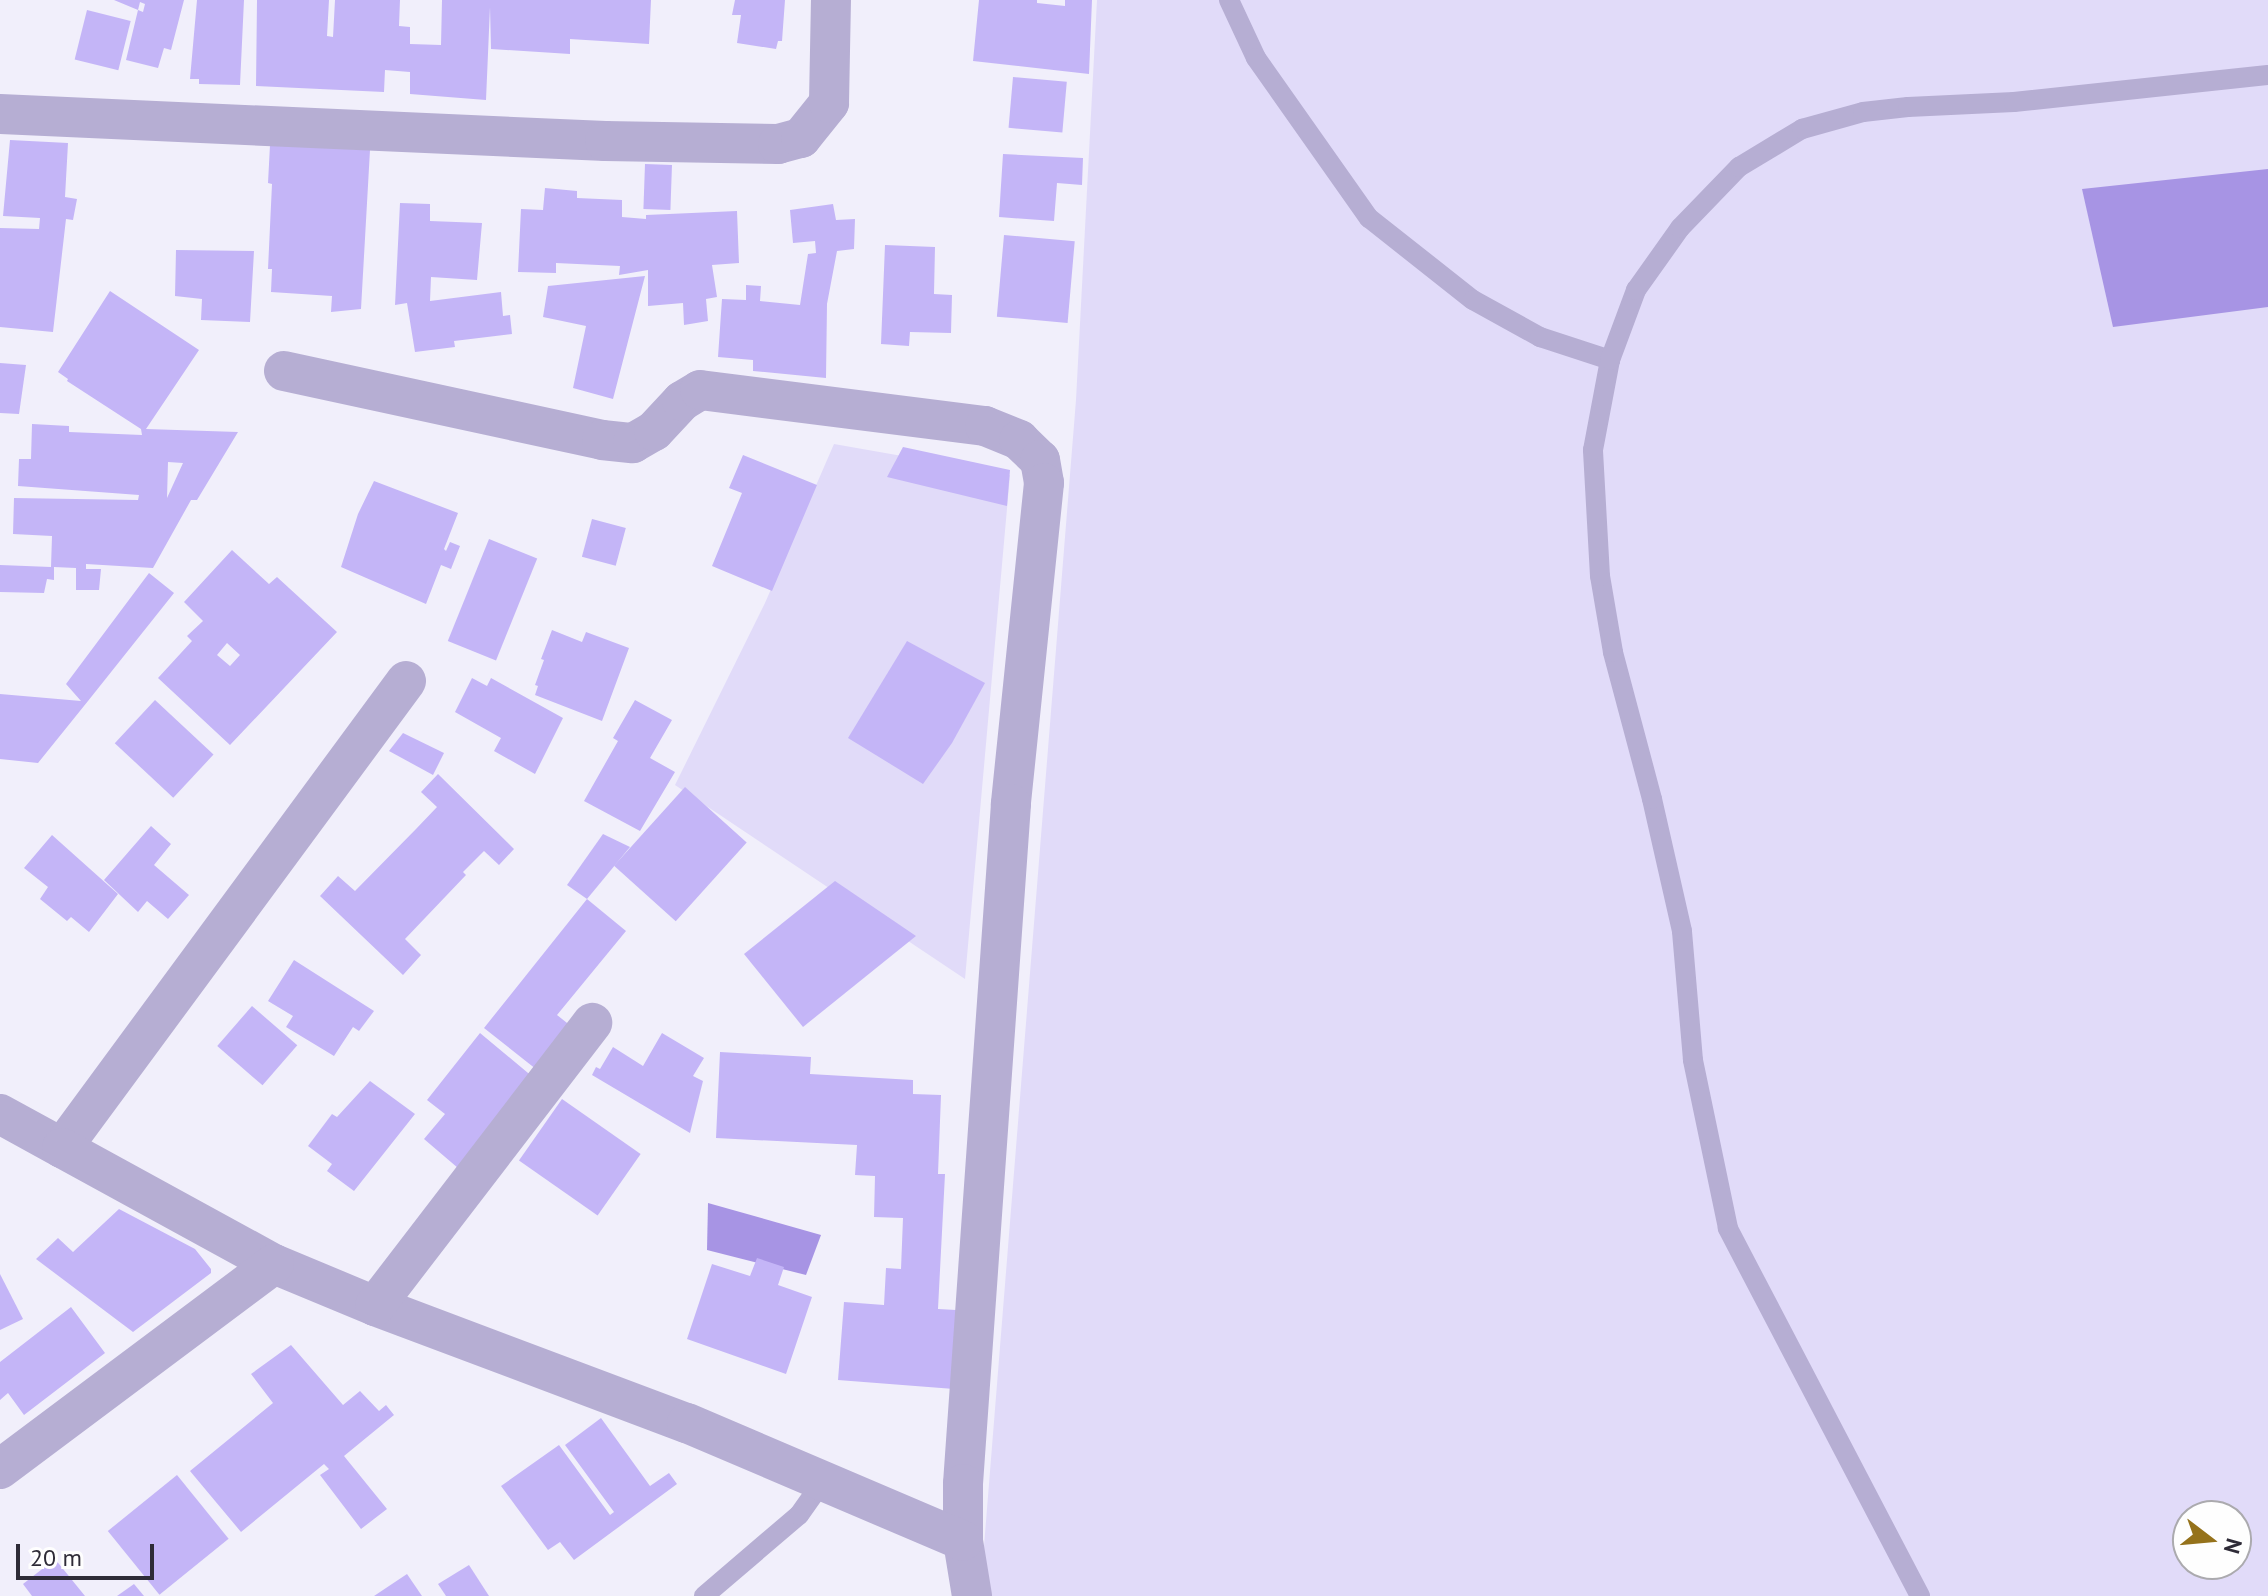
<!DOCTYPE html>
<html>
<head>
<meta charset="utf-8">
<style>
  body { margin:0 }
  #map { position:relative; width:2268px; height:1596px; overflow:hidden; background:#f1effb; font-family:"PT Sans",sans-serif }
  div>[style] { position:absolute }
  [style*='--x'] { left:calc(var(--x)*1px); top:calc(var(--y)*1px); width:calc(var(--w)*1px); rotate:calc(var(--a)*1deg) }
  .green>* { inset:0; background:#e1dbf9 }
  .water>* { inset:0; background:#a794e4 }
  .building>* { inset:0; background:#c4b5f7; transform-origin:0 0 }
  .service>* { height:20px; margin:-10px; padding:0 10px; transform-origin:10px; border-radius:10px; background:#b6aed3 }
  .minor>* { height:40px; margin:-20px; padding:0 20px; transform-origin:20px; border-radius:20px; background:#b6aed3 }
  span { translate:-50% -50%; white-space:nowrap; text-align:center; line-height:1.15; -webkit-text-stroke:8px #fefefe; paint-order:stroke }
  .north { position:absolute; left:2172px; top:1500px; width:80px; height:80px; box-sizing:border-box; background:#fefefe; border:2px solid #abaaae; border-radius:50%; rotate:106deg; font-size:22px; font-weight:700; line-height:32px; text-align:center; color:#2e2b37 }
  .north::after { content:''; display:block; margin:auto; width:28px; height:36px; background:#95721b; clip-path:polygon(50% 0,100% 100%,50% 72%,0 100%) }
  .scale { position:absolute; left:16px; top:1544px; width:138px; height:36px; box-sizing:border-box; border:4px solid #2e2b37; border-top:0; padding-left:10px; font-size:24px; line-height:28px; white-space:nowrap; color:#2e2b37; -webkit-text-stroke:6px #fefefe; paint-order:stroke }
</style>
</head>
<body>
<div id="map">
  <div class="green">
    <i style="clip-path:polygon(evenodd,1097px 0,2268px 0,2268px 1596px,980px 1596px,1076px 400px,1097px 0,2188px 1516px,2236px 1516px,2236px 1564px,2188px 1564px,2188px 1516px)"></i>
    <i style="clip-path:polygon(834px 444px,1010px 475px,965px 979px,675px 785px,765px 603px)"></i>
  </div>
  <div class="water">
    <i style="clip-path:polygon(2268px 169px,2268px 307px,2113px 327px,2082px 189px)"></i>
    <i style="clip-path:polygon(708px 1203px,821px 1235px,806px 1275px,707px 1250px)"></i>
  </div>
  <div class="building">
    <i style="clip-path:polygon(114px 0,184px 0,171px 50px,164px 48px,158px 68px,126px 60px,138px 10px,143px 12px,145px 4px,140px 2px,138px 10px)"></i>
    <i style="clip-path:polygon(197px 0,244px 0,240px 85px,199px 84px,199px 79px,190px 79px)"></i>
    <i style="clip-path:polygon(257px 0,329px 0,327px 36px,333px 37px,335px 0,400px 0,399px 26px,410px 27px,410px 44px,441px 45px,442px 0,651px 0,649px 44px,570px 39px,570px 54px,491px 49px,490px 7px,486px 100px,410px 94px,410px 72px,385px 70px,384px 92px,256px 86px)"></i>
    <i style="clip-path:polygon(735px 0,785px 0,782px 41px,778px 41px,776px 49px,737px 43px,741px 15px,732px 15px)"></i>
    <i style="clip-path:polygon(979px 0,1037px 0,1037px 3px,1065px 6px,1065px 0,1092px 0,1089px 74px,973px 61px)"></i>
    <i style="left:87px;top:10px;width:45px;height:51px;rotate:14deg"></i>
    <i style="left:1013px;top:77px;width:54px;height:51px;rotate:5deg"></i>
    <i style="clip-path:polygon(10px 140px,68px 143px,65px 197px,77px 199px,73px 220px,66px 219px,53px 332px,0 327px,0 228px,39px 229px,40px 218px,3px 216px)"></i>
    <i style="clip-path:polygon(270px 145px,370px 150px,361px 309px,331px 312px,332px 296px,271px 292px,272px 269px,268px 269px,272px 184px,268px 183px)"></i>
    <i style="clip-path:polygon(1003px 154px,1083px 158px,1082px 185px,1057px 183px,1054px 221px,999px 217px)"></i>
    <i style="left:645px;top:164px;width:27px;height:45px;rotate:2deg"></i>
    <i style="clip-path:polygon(545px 188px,577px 191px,577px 198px,622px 200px,622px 217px,646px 219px,646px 215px,737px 211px,739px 263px,712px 265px,717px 297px,706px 299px,708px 321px,684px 325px,683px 303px,648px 306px,648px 270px,619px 275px,620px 266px,556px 263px,556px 273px,518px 272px,521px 209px,543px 210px)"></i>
    <i style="clip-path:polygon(400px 203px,430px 204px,430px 221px,482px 223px,477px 280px,431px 277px,430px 301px,501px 292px,503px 316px,510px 315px,512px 334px,454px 341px,455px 347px,415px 352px,407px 303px,395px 305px)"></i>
    <i style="clip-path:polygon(833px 204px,836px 220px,855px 219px,854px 249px,837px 251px,827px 304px,826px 378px,753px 371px,753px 360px,718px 357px,722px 299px,746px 300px,746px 285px,761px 286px,760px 301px,800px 305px,808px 254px,816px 253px,815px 241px,793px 243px,790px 210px)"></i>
    <i style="left:1004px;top:235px;width:71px;height:82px;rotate:5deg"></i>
    <i style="clip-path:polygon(885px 245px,935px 247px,934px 294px,952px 295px,951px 333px,910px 332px,909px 346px,881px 344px)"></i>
    <i style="clip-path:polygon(176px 250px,254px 251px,250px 322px,201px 320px,202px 299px,175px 296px)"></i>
    <i style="clip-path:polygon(645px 276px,613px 399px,573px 388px,586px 326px,543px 317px,548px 286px)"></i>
    <i style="clip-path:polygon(evenodd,110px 291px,199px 350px,146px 429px,238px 432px,197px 500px,191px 500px,153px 568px,86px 564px,86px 569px,101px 569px,99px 590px,76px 590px,76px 568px,54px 567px,54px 580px,47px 579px,44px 593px,0 592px,0 565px,51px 567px,52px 536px,13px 534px,14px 498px,138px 500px,139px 495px,18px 486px,19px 459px,31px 459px,32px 424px,69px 426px,69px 432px,142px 435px,141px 429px,67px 381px,68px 379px,58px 372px,110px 291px,168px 462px,183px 463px,167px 498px,168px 462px)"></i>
    <i style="clip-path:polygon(0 363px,26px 365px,19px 414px,0 413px)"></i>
    <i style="clip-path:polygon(903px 447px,1010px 470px,1007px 506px,887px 477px)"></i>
    <i style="clip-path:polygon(743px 455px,817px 485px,772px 591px,712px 566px,742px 493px,729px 488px)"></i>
    <i style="clip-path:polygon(374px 481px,458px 513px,444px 549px,446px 551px,450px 542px,460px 546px,451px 569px,441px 565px,426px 604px,341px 567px,358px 514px)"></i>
    <i style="left:592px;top:519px;width:35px;height:39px;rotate:15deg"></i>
    <i style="left:489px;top:539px;width:52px;height:110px;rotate:22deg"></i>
    <i style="clip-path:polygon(evenodd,232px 550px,269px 584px,277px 577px,337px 632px,230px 745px,158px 678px,192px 641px,187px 636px,203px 621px,184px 602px,232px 550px,227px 643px,240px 655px,230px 666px,217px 655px,227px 643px)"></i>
    <i style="clip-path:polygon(149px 573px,174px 593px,88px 701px,38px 763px,0 759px,0 694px,81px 701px,66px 684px)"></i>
    <i style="clip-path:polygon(552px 630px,582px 642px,586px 632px,629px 648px,602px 721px,535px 695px,538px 686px,535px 685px,544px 660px,541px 659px)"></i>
    <i style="clip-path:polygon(907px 641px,985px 683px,952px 743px,923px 784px,848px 738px)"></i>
    <i style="clip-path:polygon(472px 678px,487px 686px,491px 678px,563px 718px,535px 774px,494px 751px,501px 738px,455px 712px)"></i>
    <i style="left:155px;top:700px;width:80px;height:59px;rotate:43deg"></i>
    <i style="clip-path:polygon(635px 700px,672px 720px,650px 758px,675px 772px,640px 831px,584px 801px,618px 741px,613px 738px)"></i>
    <i style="clip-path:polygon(403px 733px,444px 753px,433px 775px,389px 751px)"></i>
    <i style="clip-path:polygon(438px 774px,514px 849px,499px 865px,484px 851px,463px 872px,466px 875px,405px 939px,421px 955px,403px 975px,320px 896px,338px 876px,355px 891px,416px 829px,437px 807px,421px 792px)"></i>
    <i style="left:685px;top:787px;width:83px;height:106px;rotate:42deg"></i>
    <i style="clip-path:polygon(151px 826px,171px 844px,154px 865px,189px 895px,168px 919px,147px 901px,138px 912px,104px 880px)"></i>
    <i style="clip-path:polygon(603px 834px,630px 847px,587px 899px,567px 885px)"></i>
    <i style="clip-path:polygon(52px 835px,118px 894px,89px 932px,71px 917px,67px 921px,40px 899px,48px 887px,24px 868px)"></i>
    <i style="clip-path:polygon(835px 881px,916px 936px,803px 1027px,744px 954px)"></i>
    <i style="clip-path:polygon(587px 899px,626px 931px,557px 1015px,581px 1034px,546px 1077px,484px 1028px)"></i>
    <i style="clip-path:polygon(294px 960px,374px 1011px,359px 1031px,353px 1027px,334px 1056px,286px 1027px,293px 1016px,268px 1001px)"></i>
    <i style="left:252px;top:1006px;width:60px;height:53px;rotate:41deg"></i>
    <i style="clip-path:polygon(480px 1033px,540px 1083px,465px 1174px,424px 1139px,445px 1114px,427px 1100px)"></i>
    <i style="clip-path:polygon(662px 1033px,704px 1058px,693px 1076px,703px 1081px,690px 1133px,592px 1075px,596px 1067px,600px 1069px,613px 1047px,643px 1066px)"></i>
    <i style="clip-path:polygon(720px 1052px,811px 1057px,810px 1074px,913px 1080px,913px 1094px,941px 1095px,938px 1174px,945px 1174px,938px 1309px,956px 1310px,954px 1389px,838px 1380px,844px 1302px,884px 1305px,886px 1268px,901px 1269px,903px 1218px,874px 1217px,875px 1176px,855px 1175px,857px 1145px,716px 1138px)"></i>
    <i style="clip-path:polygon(370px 1081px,415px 1114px,354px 1191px,327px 1171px,332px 1164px,308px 1146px,332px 1114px,337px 1117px)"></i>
    <i style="left:562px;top:1099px;width:96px;height:75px;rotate:35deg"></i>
    <i style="clip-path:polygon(119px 1209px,195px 1249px,211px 1269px,211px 1273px,133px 1332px,36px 1259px,58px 1238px,73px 1252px)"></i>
    <i style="clip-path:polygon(757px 1258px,784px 1267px,778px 1285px,812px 1297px,786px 1374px,687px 1339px,712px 1264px,750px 1276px)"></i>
    <i style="clip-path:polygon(0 1274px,23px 1319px,0 1330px)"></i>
    <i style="clip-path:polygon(71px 1307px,105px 1353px,24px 1415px,8px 1393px,0 1400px,0 1362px)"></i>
    <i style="clip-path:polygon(291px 1345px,343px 1405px,360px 1391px,379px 1411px,386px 1405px,394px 1415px,344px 1456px,387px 1509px,361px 1529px,320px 1475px,329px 1469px,324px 1464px,241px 1532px,190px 1471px,273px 1403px,251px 1374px)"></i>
    <i style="clip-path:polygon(601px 1418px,650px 1486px,669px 1473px,677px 1484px,574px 1560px,560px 1542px,548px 1550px,501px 1486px,559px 1445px,610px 1515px,614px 1512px,565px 1445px)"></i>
    <i style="left:177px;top:1475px;width:82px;height:89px;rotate:51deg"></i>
    <i style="clip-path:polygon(55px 1559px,85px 1596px,32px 1596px,23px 1584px)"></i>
    <i style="clip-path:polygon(469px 1565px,489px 1596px,446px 1596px,438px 1584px)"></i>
    <i style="clip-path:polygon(407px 1574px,422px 1596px,374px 1596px)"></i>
    <i style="clip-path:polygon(134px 1584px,144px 1596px,117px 1596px)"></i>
  </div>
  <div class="service">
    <i style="--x:1229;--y:0;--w:64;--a:65"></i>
    <i style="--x:1256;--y:58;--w:196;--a:54.8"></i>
    <i style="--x:1369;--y:218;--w:132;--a:38.3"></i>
    <i style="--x:1473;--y:300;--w:77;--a:28.9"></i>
    <i style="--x:1540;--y:337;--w:74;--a:18.2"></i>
    <i style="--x:704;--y:1596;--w:125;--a:-40.5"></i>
    <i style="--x:799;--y:1515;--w:42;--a:-54.8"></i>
    <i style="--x:1920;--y:1596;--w:415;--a:-117.6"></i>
    <i style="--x:1728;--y:1228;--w:172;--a:-101.8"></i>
    <i style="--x:1693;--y:1060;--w:129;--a:-94.9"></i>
    <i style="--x:1682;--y:931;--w:135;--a:-102.8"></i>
    <i style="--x:1652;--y:799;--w:152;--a:-104.9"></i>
    <i style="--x:1613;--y:652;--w:77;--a:-99.7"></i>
    <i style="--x:1600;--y:576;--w:126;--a:-93.2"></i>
    <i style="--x:1593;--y:450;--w:92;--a:-79.3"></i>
    <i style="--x:1610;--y:360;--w:75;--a:-69.6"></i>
    <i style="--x:1636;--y:290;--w:76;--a:-54.6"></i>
    <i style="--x:1680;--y:228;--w:85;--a:-46"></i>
    <i style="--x:1739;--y:167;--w:74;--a:-31.1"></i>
    <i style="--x:1802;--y:129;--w:63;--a:-15.6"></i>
    <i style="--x:1863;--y:112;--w:45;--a:-6.3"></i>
    <i style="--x:1908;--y:107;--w:106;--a:-2.7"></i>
    <i style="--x:2014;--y:102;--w:255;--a:-6.1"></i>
  </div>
  <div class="minor">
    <i style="--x:0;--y:114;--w:606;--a:2.56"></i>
    <i style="--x:605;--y:141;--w:173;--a:1"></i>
    <i style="--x:778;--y:144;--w:24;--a:-15"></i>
    <i style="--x:801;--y:138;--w:45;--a:-51.3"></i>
    <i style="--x:829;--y:103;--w:103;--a:-88.9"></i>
    <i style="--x:284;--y:371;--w:325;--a:12.2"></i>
    <i style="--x:602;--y:440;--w:31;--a:6"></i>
    <i style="--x:633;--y:443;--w:24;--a:-30"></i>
    <i style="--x:654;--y:431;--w:41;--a:-47"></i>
    <i style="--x:682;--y:401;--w:21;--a:-31"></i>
    <i style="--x:700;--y:390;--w:287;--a:7.2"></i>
    <i style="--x:985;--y:426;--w:37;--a:22"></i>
    <i style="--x:1019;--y:440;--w:29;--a:44"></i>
    <i style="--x:1040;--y:460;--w:23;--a:80"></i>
    <i style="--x:1044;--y:483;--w:323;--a:95.9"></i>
    <i style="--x:1011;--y:804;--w:682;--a:94.04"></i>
    <i style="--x:963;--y:1484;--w:57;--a:90"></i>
    <i style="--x:963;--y:1541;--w:56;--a:80.7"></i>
    <i style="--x:0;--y:1114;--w:71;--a:28.7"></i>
    <i style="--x:62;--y:1148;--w:580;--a:-53.62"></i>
    <i style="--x:62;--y:1148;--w:242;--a:28.7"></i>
    <i style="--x:274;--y:1264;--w:109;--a:22.6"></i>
    <i style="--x:375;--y:1306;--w:333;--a:20.6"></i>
    <i style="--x:687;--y:1423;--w:300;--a:23.1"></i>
    <i style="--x:375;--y:1306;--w:357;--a:-52.5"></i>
    <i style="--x:0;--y:1469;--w:342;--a:-36.8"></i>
  </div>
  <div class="north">N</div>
  <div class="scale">20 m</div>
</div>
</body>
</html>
